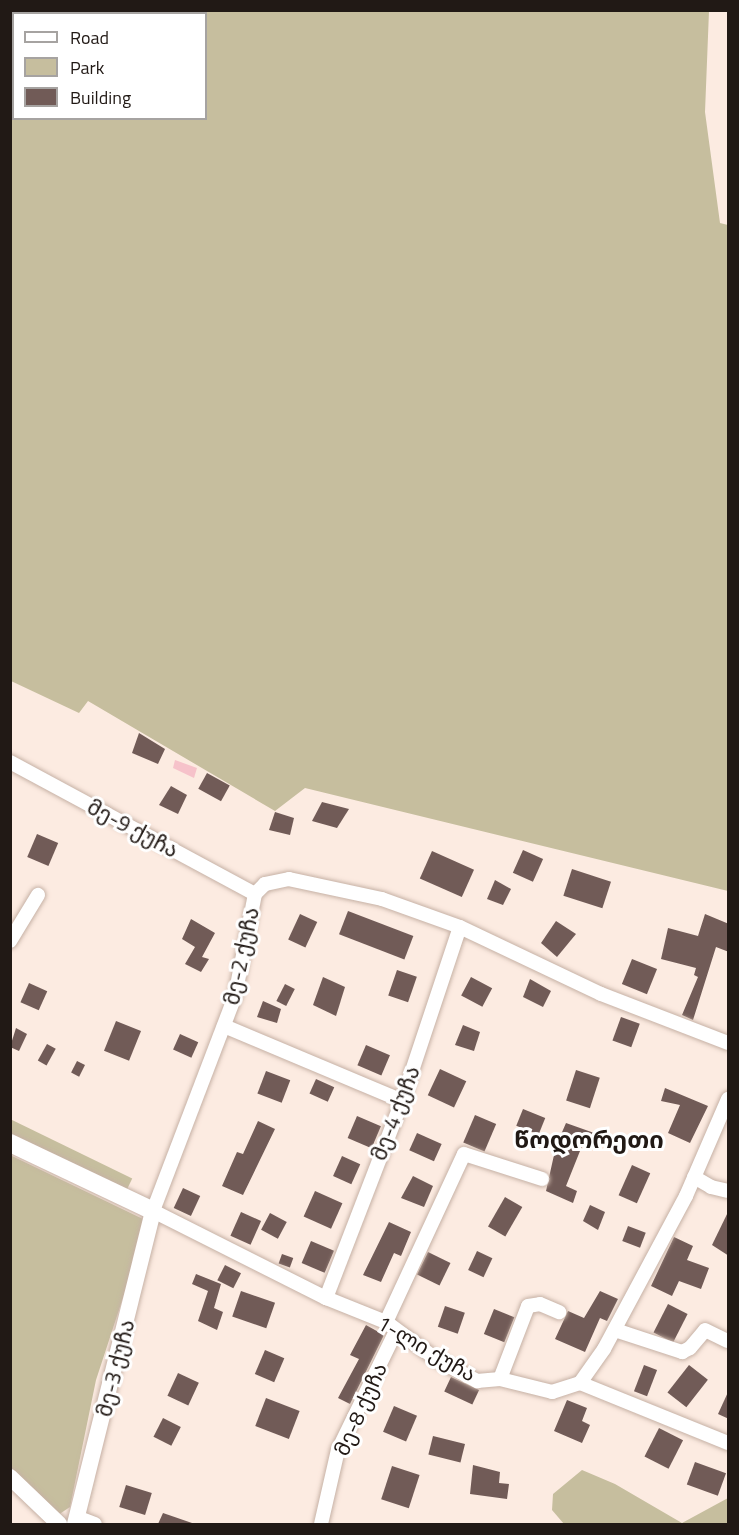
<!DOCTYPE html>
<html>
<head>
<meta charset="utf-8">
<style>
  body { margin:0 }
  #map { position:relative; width:739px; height:1535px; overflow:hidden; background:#fcebe1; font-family:"Titillium Web","Noto Sans Georgian",sans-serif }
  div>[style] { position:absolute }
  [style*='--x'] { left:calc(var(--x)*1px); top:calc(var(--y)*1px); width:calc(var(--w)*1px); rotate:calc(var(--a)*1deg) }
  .green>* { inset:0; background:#c6be9e; transform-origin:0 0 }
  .water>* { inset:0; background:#f6c2ca }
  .building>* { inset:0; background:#715b57; transform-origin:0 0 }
  .roads { filter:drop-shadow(0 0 2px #c6b1a5) drop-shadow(0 0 2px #c6b1a5) }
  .minor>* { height:14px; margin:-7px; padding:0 7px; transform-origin:7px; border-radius:7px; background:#fff }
  .tertiary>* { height:16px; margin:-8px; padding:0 8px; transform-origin:8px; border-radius:8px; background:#fff }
  .secondary>* { height:18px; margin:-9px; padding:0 9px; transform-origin:9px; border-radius:9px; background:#fff }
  span { translate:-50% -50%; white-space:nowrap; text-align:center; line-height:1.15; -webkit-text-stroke:6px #fff; paint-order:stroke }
  .street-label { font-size:21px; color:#211915 }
  .quarter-label { font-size:24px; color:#211915; font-weight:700 }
  .frame { position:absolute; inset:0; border:12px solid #211915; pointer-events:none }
  .legend { position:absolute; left:12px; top:12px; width:195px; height:108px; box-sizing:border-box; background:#fff; border:2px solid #a6a3a1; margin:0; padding:8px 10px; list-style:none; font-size:18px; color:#211915 }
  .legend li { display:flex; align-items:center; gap:12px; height:30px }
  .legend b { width:30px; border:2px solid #a6a3a1 }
</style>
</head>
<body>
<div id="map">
  <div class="green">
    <i style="clip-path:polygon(evenodd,11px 10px,709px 11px,705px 112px,720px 223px,728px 225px,728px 891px,305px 788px,275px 811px,88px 701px,79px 713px,11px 681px,11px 10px,14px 14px,206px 14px,206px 118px,14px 118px,14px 14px)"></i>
    <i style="left:10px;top:1119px;width:136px;height:17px;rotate:26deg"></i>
    <i style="clip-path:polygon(10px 1155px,143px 1219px,138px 1252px,96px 1380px,70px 1507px,58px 1515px,11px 1468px)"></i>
    <i style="clip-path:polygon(582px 1470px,615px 1484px,682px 1523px,728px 1498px,728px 1524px,564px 1524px,552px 1510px,553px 1494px)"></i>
  </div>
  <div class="water">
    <i style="clip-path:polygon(175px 760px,197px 768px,194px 778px,173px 768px)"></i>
  </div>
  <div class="building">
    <i style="clip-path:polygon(139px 733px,165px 749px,158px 764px,132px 753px)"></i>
    <i style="left:207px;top:773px;width:26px;height:18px;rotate:29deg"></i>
    <i style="clip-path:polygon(171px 786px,187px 795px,178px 814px,159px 805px)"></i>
    <i style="clip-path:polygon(322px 802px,349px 809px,337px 828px,312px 821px)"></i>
    <i style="clip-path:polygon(275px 812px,294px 818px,290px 835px,269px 830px)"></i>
    <i style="left:37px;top:834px;width:23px;height:25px;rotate:23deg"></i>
    <i style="left:523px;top:850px;width:22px;height:25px;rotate:24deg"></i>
    <i style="left:432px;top:851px;width:46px;height:30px;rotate:24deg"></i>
    <i style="left:572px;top:869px;width:41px;height:28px;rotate:18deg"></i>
    <i style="clip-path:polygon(495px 880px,511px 889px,503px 905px,487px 899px)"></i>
    <i style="left:348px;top:911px;width:70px;height:25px;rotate:21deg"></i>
    <i style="left:300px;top:914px;width:19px;height:28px;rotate:25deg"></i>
    <i style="clip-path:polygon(705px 914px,729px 924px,729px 952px,716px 947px,693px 1020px,682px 1015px,698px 977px,694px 975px,696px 968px,661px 959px,668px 928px,698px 936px)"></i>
    <i style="clip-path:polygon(191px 919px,215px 933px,202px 957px,209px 959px,201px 972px,185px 964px,195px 947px,182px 939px)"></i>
    <i style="clip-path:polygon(556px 921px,576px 934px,557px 957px,541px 943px)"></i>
    <i style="left:632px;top:959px;width:27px;height:27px;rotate:22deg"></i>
    <i style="left:397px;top:970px;width:21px;height:27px;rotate:19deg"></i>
    <i style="clip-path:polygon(323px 977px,345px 987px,336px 1016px,313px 1005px)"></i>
    <i style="left:471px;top:977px;width:24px;height:21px;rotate:28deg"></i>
    <i style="clip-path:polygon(530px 979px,551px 991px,543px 1007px,523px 997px)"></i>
    <i style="left:29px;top:983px;width:20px;height:21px;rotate:24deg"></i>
    <i style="left:285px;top:984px;width:11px;height:19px;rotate:27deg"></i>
    <i style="clip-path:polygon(263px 1001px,281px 1009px,277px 1023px,257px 1017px)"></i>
    <i style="left:621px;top:1017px;width:20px;height:25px;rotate:20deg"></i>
    <i style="left:116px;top:1021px;width:27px;height:32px;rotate:22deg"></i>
    <i style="clip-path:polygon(463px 1025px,480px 1032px,474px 1051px,455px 1045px)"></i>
    <i style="clip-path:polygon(16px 1028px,27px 1034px,19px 1051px,10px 1047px)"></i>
    <i style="left:180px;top:1034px;width:20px;height:17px;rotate:24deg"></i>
    <i style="left:47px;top:1044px;width:10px;height:19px;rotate:29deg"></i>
    <i style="left:366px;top:1045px;width:26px;height:22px;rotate:23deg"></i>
    <i style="left:77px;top:1061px;width:9px;height:13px;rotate:27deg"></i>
    <i style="left:440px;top:1069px;width:29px;height:29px;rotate:25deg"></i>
    <i style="left:576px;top:1070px;width:25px;height:32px;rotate:18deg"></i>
    <i style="left:266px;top:1071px;width:26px;height:24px;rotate:21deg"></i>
    <i style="left:316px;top:1079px;width:20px;height:16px;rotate:24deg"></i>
    <i style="clip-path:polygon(665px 1088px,708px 1106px,690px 1143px,668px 1133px,680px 1105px,661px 1101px)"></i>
    <i style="left:523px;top:1109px;width:24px;height:18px;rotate:22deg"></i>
    <i style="left:475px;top:1115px;width:23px;height:30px;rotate:23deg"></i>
    <i style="left:357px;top:1116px;width:26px;height:24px;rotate:23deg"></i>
    <i style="clip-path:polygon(258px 1121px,275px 1129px,243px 1195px,222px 1186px,237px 1152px,243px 1154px)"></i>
    <i style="clip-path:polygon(566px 1123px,597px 1134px,594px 1144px,584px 1141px,566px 1186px,577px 1191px,573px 1203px,546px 1191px,556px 1146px)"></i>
    <i style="left:417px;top:1133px;width:27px;height:19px;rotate:24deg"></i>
    <i style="left:342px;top:1156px;width:20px;height:22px;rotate:24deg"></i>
    <i style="left:632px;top:1165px;width:20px;height:33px;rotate:24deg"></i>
    <i style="clip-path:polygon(413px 1176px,433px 1186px,424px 1207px,401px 1198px)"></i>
    <i style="left:183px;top:1188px;width:19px;height:22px;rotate:25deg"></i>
    <i style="left:315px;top:1191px;width:30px;height:28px;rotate:24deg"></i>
    <i style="left:505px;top:1197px;width:20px;height:34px;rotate:30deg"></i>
    <i style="clip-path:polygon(590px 1205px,605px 1212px,598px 1230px,583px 1221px)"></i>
    <i style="clip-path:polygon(729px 1210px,729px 1256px,712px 1245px)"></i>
    <i style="left:241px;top:1212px;width:22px;height:26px;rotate:24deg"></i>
    <i style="left:270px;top:1213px;width:19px;height:19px;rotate:28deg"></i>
    <i style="clip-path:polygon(389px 1222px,411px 1232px,401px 1256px,394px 1253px,381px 1282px,363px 1275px)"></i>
    <i style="left:628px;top:1226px;width:19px;height:16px;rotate:21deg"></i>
    <i style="clip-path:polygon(674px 1237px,693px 1246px,687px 1260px,709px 1268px,701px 1289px,679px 1281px,672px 1296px,651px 1286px)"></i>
    <i style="left:311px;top:1241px;width:25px;height:24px;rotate:23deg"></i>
    <i style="left:477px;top:1251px;width:17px;height:21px;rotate:25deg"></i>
    <i style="left:428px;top:1252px;width:25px;height:25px;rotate:26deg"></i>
    <i style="left:282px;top:1254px;width:12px;height:10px;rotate:20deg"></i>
    <i style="left:225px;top:1265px;width:18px;height:17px;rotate:27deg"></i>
    <i style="clip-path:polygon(196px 1274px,221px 1284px,214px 1308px,223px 1312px,217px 1330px,198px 1321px,208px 1291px,192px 1284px)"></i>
    <i style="left:241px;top:1291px;width:36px;height:27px;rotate:19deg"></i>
    <i style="clip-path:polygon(600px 1291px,618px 1299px,607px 1321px,600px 1318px,585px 1352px,555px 1339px,568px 1311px,584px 1318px)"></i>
    <i style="left:668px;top:1304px;width:22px;height:32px;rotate:27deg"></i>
    <i style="left:445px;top:1306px;width:21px;height:22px;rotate:19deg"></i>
    <i style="left:494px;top:1309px;width:22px;height:27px;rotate:22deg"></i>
    <i style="clip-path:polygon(366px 1325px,384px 1335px,350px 1404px,338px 1398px,359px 1359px,350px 1355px)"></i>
    <i style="left:265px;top:1350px;width:21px;height:26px;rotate:23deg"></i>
    <i style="left:644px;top:1365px;width:14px;height:28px;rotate:21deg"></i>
    <i style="left:689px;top:1365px;width:24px;height:35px;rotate:38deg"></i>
    <i style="left:178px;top:1373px;width:23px;height:25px;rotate:25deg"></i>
    <i style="left:451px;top:1377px;width:31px;height:16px;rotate:25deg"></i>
    <i style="clip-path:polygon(729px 1390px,729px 1419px,718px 1414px)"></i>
    <i style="left:266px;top:1398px;width:36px;height:30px;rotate:21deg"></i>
    <i style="clip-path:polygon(567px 1400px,587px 1408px,582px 1421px,590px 1425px,582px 1443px,554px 1431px)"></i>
    <i style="left:394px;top:1406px;width:25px;height:28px;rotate:23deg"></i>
    <i style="left:163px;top:1418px;width:20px;height:21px;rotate:27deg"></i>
    <i style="left:659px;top:1428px;width:27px;height:32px;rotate:27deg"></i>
    <i style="left:433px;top:1436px;width:33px;height:19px;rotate:14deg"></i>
    <i style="left:695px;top:1462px;width:33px;height:24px;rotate:20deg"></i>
    <i style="clip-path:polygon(473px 1465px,500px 1472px,499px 1483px,509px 1484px,507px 1499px,470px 1494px)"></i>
    <i style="left:392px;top:1466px;width:29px;height:35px;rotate:18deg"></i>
    <i style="left:126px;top:1485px;width:27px;height:23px;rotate:17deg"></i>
    <i style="clip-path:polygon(163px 1513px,192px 1523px,192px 1524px,158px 1524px)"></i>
  </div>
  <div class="roads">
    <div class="minor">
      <i style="--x:10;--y:762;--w:278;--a:28.3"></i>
      <i style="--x:10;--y:941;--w:54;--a:-58.7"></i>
      <i style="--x:224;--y:1026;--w:193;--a:22.8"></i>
      <i style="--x:728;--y:1043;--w:136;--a:-158.9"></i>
      <i style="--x:601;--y:994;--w:156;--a:-154.6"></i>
      <i style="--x:460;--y:927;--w:83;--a:-160.3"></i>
      <i style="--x:382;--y:899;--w:95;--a:-167.9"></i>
      <i style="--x:289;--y:879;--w:25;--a:168"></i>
      <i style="--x:265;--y:884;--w:14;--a:135"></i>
      <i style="--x:255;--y:894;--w:104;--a:101.1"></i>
      <i style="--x:235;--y:996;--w:230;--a:110.9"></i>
      <i style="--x:153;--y:1211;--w:194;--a:26.7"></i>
      <i style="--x:326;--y:1298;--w:65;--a:21.8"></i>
      <i style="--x:386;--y:1322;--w:62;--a:36.5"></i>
      <i style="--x:436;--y:1359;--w:47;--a:28.2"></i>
      <i style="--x:477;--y:1381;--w:23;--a:-5"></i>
      <i style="--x:500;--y:1379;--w:54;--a:14"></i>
      <i style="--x:552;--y:1392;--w:29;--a:-18"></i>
      <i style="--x:580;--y:1383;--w:42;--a:-54.8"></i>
      <i style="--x:604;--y:1349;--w:174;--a:-61.8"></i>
      <i style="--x:686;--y:1196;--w:106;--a:-66.6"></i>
      <i style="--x:694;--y:1177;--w:20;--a:30"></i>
      <i style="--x:711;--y:1187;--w:17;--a:13"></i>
      <i style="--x:326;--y:1298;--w:211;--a:-68.9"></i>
      <i style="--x:402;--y:1101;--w:183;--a:-71.6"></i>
      <i style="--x:386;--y:1322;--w:185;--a:-65.1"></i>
      <i style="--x:464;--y:1154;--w:82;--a:17.8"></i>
      <i style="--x:615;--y:1330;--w:71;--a:18.2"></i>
      <i style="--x:682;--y:1352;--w:9;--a:-27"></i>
      <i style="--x:690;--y:1348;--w:23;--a:-50"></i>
      <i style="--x:705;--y:1330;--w:25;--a:26"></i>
      <i style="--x:500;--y:1379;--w:78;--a:-69"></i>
      <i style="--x:528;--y:1306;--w:12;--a:-9"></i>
      <i style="--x:540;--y:1304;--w:21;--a:23"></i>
      <i style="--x:580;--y:1383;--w:160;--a:22.1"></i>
      <i style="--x:79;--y:1518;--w:17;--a:21"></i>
      <i style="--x:321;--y:1524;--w:76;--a:-77.1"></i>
      <i style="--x:338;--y:1450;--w:132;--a:-64"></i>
    </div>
    <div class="tertiary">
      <i style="--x:10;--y:1477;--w:68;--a:43.8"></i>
      <i style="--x:75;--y:1524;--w:323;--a:-76"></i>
    </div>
    <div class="secondary">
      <i style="--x:10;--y:1143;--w:158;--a:25.4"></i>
    </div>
  </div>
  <div class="street-label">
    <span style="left:133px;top:828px;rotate:28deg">მე-9 ქუჩა</span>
    <span style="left:241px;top:956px;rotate:-78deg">მე-2 ქუჩა</span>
    <span style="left:395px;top:1113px;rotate:-69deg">მე-4 ქუჩა</span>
    <span style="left:427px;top:1348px;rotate:30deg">1-ლი ქუჩა</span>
    <span style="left:115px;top:1368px;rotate:-76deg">მე-3 ქუჩა</span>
    <span style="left:360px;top:1409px;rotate:-66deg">მე-8 ქუჩა</span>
  </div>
  <div class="quarter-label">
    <span style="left:589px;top:1140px">წოდორეთი</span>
  </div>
  <div class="frame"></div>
  <ul class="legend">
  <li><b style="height:8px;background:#fff"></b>Road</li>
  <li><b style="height:16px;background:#c6be9e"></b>Park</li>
  <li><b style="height:16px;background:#715b57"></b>Building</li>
  </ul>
</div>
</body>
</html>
